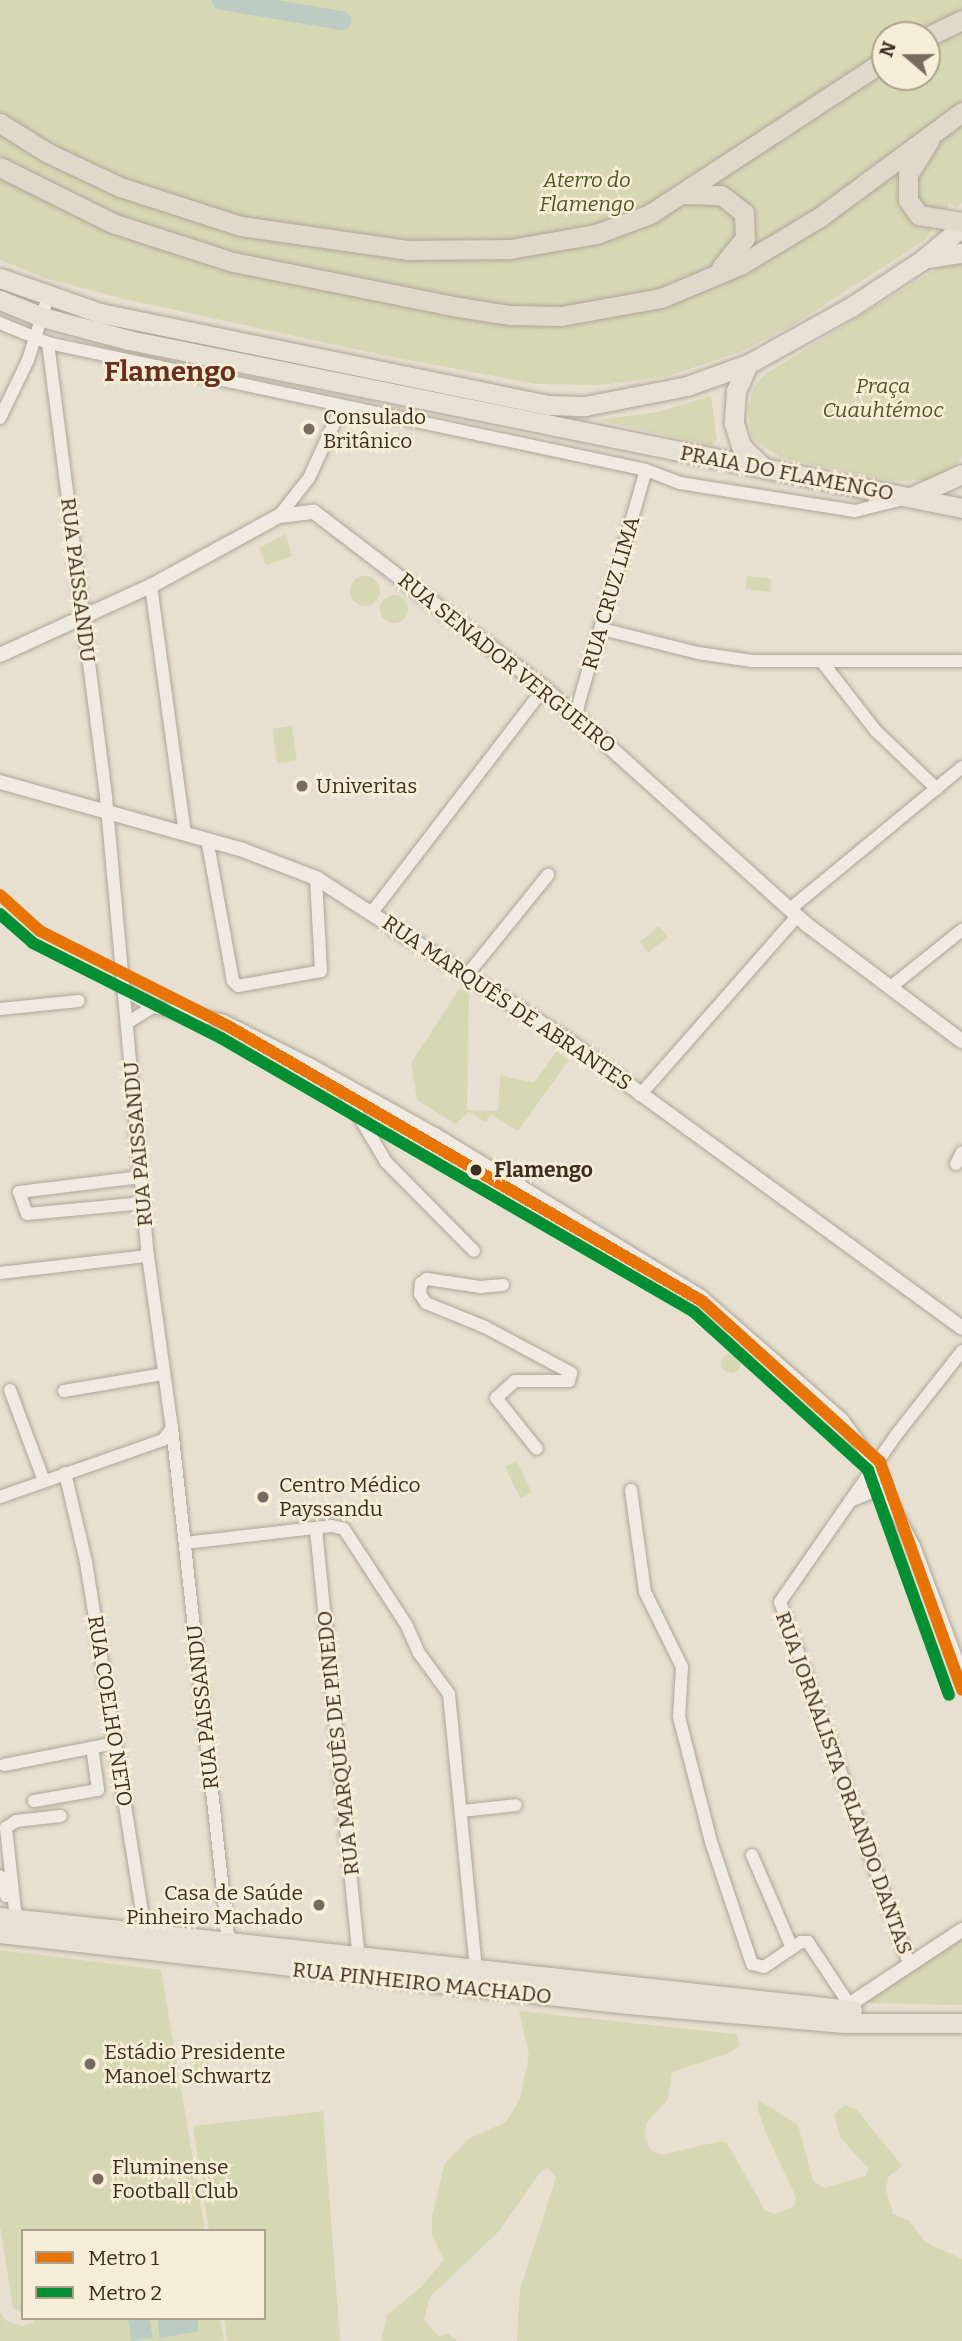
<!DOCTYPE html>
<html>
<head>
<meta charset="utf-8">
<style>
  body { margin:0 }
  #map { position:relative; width:962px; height:2341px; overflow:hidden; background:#e7e0d1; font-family:Bitter,serif }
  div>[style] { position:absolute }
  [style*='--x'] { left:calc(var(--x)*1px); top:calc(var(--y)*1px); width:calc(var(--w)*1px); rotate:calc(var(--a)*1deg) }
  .green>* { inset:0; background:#d6d7b3; transform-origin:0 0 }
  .round { border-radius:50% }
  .water>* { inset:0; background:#bcccc2 }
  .river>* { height:19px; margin:-9.5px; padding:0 9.5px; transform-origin:9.5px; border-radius:9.5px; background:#bcccc2 }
  .roads { filter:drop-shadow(0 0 2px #ada599) drop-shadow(0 0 2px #ada599) }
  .minor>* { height:12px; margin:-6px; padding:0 6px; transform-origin:6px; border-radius:6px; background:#efebe3 }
  .tertiary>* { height:14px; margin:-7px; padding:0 7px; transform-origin:7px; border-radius:7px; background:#efebe3 }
  .primary>* { height:19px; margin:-9.5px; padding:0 9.5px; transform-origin:9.5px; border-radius:9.5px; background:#e6e1d4 }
  .trunk>* { height:19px; margin:-9.5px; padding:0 9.5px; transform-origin:9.5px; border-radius:9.5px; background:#e0d9cb }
  .metro-1>* { height:12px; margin:-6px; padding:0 6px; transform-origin:6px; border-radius:6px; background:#e77405 }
  .metro-2>* { height:12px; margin:-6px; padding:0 6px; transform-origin:6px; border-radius:6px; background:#028f34 }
  .dots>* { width:19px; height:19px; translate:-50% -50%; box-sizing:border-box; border:4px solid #f7eed8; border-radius:50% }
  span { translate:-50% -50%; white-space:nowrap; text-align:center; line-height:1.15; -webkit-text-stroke:5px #f7eed8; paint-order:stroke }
  .park-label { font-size:21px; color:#4d5a26; font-style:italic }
  .poi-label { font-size:21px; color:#3d2e20 }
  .left { translate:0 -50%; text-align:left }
  .right { translate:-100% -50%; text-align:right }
  .street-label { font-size:21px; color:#3d2e20 }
  .stop-label { font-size:21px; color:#3d2e20; font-weight:700 }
  .district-label { font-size:28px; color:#6b2e1e; font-weight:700 }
  .legend { position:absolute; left:21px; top:2229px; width:245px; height:91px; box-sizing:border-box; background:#f7eed8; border:2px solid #ada18e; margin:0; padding:9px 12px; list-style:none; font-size:21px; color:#3d2e20 }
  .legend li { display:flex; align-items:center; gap:14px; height:35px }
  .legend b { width:35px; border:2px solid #ada18e }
  .north { position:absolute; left:871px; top:21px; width:70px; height:70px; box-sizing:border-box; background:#f7eed8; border:2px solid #ada18e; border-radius:50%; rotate:290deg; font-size:19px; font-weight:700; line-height:28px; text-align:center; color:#3d2e20 }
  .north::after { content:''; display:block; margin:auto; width:24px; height:32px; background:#786c5e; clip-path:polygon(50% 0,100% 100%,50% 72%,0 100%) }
</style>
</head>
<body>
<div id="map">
  <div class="green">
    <i style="clip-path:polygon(evenodd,0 0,962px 0,962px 203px,956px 208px,950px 203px,925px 240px,793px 325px,740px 352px,665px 377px,600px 385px,536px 384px,382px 355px,120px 298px,45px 278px,0 260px,0 0,885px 35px,927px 35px,927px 77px,885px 77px,885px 35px)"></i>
    <i style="clip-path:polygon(944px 264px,962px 264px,962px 457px,954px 466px,928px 480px,893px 481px,782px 458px,758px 443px,751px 435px,748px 409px,753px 389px,764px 375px)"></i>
    <i style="clip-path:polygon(711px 396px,717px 440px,712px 445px,598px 420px,658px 412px)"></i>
    <i style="clip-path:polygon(286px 534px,292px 556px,266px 565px,259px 548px)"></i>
    <i style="left:747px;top:576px;width:25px;height:13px;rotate:7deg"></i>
    <i class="round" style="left:350px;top:576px;width:30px;height:30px"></i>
    <i class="round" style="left:380px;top:595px;width:28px;height:28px"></i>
    <i style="left:292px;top:726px;width:35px;height:20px;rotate:82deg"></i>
    <i style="left:659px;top:926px;width:14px;height:25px;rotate:51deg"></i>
    <i style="clip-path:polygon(460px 988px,469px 994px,467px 1110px,498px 1111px,500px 1075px,534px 1083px,557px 1051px,569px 1060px,518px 1131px,491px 1114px,486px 1122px,468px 1112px,456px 1124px,417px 1100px,411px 1063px)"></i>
    <i class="round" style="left:721px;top:1353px;width:20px;height:20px"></i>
    <i style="left:517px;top:1461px;width:35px;height:13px;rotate:65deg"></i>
    <i style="clip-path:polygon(962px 1936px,962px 2005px,864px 2003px)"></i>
    <i style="clip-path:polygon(0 1950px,161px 1970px,205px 2231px,23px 2231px,23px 2314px,13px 2308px,0 2226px)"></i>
    <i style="clip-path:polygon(519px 2011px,736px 2034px,740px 2046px,729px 2053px,672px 2072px,668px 2099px,646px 2123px,645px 2138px,651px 2151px,661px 2155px,721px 2141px,727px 2143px,765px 2210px,775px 2214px,794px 2206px,796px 2197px,767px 2136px,757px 2107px,759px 2100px,798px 2125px,813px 2181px,825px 2188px,866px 2176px,868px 2168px,840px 2137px,834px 2114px,845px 2105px,857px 2110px,902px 2166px,888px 2177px,886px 2190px,893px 2214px,910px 2221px,925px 2242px,962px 2259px,962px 2341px,517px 2341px,520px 2290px,556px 2177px,548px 2168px,541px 2171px,499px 2231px,430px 2297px,424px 2320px,439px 2336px,448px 2334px,458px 2341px,381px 2341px,387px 2315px,422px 2286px,444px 2260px,432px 2235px,432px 2217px,444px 2165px,468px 2139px,506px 2122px,520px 2099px,529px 2055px)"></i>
    <i style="left:208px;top:2055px;width:28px;height:16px;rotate:84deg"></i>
    <i style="clip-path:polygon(323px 2111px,340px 2341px,227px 2341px,224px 2318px,264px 2318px,264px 2231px,209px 2231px,193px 2126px)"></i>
    <i style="clip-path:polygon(0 2312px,7px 2321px,22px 2326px,35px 2322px,29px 2318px,220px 2318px,224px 2341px,0 2341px)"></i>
  </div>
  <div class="water">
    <i style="clip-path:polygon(128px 2318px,149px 2318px,153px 2338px,131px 2341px)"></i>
    <i style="clip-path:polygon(157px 2318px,197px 2318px,199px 2331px,160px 2338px)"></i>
  </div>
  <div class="river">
    <i style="--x:221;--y:0;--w:122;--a:9.5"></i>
  </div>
  <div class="roads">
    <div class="minor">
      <i style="--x:0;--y:323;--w:52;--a:22.6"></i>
      <i style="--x:48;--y:343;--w:611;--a:11.99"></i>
      <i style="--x:646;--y:470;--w:36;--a:21"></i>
      <i style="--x:680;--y:483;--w:177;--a:9.1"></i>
      <i style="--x:855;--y:511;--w:54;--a:-14"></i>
      <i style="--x:48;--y:343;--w:458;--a:82.7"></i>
      <i style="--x:106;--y:797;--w:461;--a:84.8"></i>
      <i style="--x:148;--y:1256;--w:174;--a:82.1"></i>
      <i style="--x:172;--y:1428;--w:520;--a:83.71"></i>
      <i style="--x:0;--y:418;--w:64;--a:-64.2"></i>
      <i style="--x:28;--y:360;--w:66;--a:-72.4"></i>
      <i style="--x:279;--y:516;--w:48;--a:-51.7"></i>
      <i style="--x:309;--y:478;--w:79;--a:-65.4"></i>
      <i style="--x:151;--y:586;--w:249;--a:82.2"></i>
      <i style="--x:602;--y:629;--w:99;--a:14"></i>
      <i style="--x:698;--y:653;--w:55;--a:8.4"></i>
      <i style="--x:752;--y:661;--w:209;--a:0"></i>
      <i style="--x:823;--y:663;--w:86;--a:52.1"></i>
      <i style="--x:876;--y:731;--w:84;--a:43.6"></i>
      <i style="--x:575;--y:716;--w:256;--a:-73.9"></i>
      <i style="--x:207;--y:839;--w:144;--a:79.6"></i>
      <i style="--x:233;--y:981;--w:7;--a:45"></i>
      <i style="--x:238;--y:986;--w:84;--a:-10.2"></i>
      <i style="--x:321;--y:971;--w:93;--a:-93.1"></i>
      <i style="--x:790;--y:909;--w:223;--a:-39.5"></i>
      <i style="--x:373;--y:911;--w:281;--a:-52.5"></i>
      <i style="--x:467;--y:975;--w:129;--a:-51"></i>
      <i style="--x:892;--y:986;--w:90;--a:-38.7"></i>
      <i style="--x:123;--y:989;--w:35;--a:31"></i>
      <i style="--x:153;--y:1007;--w:72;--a:11.2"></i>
      <i style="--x:224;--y:1021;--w:97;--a:26.8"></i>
      <i style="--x:311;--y:1065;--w:142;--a:29.1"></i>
      <i style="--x:435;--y:1134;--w:311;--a:31.3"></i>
      <i style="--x:701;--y:1296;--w:187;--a:41.1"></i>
      <i style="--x:842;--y:1419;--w:32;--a:54"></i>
      <i style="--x:861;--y:1445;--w:114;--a:62.3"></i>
      <i style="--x:914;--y:1546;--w:136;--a:69.3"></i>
      <i style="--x:0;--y:1009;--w:79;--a:-5.8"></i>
      <i style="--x:127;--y:1023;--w:31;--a:-32"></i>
      <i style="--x:338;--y:1081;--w:94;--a:59.3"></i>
      <i style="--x:386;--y:1162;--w:125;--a:45.3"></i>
      <i style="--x:640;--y:1095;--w:238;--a:-48.7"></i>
      <i style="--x:956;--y:1164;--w:13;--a:-63"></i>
      <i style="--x:141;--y:1177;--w:123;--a:173"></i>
      <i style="--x:19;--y:1192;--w:23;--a:70"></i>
      <i style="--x:27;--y:1214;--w:117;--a:-5.4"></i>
      <i style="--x:0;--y:1273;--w:149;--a:-6.6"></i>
      <i style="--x:503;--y:1285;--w:23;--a:175"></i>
      <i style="--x:480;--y:1287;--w:54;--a:-171.4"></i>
      <i style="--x:427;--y:1279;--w:7;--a:146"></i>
      <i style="--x:421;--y:1283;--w:11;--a:95"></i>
      <i style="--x:420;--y:1294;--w:11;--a:56"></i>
      <i style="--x:426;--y:1303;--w:64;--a:22.1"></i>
      <i style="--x:485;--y:1327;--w:98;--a:28.1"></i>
      <i style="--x:571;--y:1373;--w:8;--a:104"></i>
      <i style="--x:569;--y:1381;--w:54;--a:180"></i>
      <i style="--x:515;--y:1381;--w:25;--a:138"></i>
      <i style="--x:496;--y:1398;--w:65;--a:51.2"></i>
      <i style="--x:10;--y:1390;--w:97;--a:69.5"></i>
      <i style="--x:64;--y:1391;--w:100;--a:-9.7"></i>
      <i style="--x:65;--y:1473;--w:91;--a:76.7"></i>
      <i style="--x:86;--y:1562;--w:381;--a:80.9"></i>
      <i style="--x:631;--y:1490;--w:103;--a:82.2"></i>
      <i style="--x:645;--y:1592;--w:84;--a:63.7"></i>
      <i style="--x:682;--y:1667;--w:50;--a:93.4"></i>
      <i style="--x:679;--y:1717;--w:129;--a:75.6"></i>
      <i style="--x:711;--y:1842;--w:129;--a:71.4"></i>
      <i style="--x:752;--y:1964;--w:12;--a:14"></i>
      <i style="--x:764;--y:1967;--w:45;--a:-34"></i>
      <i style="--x:801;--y:1942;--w:7;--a:0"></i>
      <i style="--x:808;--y:1942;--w:74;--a:56.5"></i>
      <i style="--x:0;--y:1497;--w:173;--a:-19.3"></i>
      <i style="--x:163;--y:1440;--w:15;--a:-53"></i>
      <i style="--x:850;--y:1501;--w:38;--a:-22"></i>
      <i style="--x:316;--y:1529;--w:430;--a:84.3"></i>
      <i style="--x:185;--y:1543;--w:148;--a:-6.6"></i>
      <i style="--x:332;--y:1526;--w:12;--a:14"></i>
      <i style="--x:344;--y:1529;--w:113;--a:56.9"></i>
      <i style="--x:406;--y:1624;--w:32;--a:66"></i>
      <i style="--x:419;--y:1653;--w:51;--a:53.8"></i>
      <i style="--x:449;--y:1694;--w:275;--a:84.4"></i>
      <i style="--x:4;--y:1765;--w:113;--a:-11.2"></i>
      <i style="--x:34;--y:1801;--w:65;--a:-9.8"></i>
      <i style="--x:98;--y:1790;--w:43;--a:-97.9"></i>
      <i style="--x:462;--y:1811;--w:54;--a:-6.3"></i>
      <i style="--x:752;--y:1855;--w:101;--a:66.7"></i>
      <i style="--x:0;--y:1876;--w:21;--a:73"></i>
      <i style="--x:16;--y:1919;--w:92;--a:-96.3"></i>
      <i style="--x:6;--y:1828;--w:12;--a:-35"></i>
      <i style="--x:16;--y:1821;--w:45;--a:-6.3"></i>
      <i style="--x:909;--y:1964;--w:384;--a:-109.6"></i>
      <i style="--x:780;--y:1602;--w:203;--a:-55.2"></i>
      <i style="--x:896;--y:1435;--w:107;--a:-51.8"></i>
    </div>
    <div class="tertiary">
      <i style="--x:0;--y:655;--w:166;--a:-24.6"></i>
      <i style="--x:151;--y:586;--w:146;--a:-28.7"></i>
      <i style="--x:279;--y:516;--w:35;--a:-7"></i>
      <i style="--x:314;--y:512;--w:290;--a:37.4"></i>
      <i style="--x:544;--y:688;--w:353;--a:42"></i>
      <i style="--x:806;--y:924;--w:195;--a:36.9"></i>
      <i style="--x:0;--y:782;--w:252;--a:15.6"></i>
      <i style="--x:243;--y:850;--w:78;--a:21"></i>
      <i style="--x:316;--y:878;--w:302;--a:32.8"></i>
      <i style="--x:570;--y:1042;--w:485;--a:36.1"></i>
      <i style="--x:841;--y:2010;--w:145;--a:-33.5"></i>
    </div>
    <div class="primary">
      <i style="--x:929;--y:258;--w:33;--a:-9"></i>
      <i style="--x:0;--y:278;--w:106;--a:19.3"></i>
      <i style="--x:100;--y:313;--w:459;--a:11.6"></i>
      <i style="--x:550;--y:405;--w:35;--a:2"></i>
      <i style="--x:585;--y:406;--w:104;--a:-11.1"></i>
      <i style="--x:687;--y:386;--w:65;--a:-19.8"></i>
      <i style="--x:748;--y:364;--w:118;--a:-29"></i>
      <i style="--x:851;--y:307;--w:84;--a:-33.3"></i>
      <i style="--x:921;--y:261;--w:53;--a:-39.7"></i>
      <i style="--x:0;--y:300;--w:45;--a:22"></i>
      <i style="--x:42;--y:317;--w:90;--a:14.8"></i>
      <i style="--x:129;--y:340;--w:850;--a:11.4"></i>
      <i style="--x:748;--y:364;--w:30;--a:114"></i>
      <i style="--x:736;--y:391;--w:32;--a:94"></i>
      <i style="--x:734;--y:423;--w:24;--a:73"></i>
      <i style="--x:741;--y:446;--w:32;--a:44"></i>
      <i style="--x:911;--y:497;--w:56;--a:-24.3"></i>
      <i style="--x:0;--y:1917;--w:857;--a:6.23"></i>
      <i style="--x:0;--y:1933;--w:632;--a:6.45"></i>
      <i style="--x:628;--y:2004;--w:217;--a:5"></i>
      <i style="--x:844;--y:2023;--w:118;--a:0"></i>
    </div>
    <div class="trunk">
      <i style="--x:927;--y:37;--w:39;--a:-26"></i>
      <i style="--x:0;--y:123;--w:57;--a:32"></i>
      <i style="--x:48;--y:153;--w:80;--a:25.3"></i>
      <i style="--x:120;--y:187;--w:127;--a:17.9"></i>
      <i style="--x:241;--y:226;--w:168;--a:8.2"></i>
      <i style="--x:407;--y:250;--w:103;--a:-0.6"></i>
      <i style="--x:510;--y:249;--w:87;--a:-9.9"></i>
      <i style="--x:596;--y:234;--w:58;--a:-20.3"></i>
      <i style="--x:650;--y:214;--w:281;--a:-33.2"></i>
      <i style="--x:929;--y:141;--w:39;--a:122"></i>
      <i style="--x:908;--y:174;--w:26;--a:90"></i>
      <i style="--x:908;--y:200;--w:19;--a:54"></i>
      <i style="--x:919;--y:215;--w:44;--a:9.2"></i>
      <i style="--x:0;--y:167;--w:128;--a:26.4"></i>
      <i style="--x:115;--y:224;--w:124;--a:17.9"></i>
      <i style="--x:233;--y:262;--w:229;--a:11.3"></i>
      <i style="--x:458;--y:307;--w:53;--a:8.7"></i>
      <i style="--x:510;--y:315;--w:51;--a:1.1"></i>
      <i style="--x:561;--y:316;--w:102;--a:-10.2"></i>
      <i style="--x:661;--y:298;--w:86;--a:-22.7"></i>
      <i style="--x:740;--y:265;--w:93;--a:-31"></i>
      <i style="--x:820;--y:217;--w:177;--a:-36.5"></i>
      <i style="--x:685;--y:194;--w:36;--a:2"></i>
      <i style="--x:721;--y:195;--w:29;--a:38"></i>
      <i style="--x:744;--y:213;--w:25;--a:88"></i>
      <i style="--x:745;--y:238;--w:38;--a:129"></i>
    </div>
  </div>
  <div class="metro-1">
    <i style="--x:0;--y:895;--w:54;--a:42"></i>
    <i style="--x:40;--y:931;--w:211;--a:26.8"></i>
    <i style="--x:228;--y:1026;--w:548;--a:30.12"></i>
    <i style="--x:702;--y:1301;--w:240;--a:42.1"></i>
    <i style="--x:880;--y:1462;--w:242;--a:70.2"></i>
  </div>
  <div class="metro-2">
    <i style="--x:0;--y:914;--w:44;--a:41.3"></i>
    <i style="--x:33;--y:943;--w:211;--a:26.8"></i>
    <i style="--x:221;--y:1038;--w:547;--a:30.08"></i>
    <i style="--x:694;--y:1312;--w:235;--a:42.2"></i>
    <i style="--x:868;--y:1470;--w:239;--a:70.2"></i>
  </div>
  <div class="dots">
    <i style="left:309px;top:429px;background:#786c5e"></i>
    <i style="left:302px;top:786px;background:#786c5e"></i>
    <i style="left:476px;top:1170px;background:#3d2e20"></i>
    <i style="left:263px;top:1497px;background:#786c5e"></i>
    <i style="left:319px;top:1905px;background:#786c5e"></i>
    <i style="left:90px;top:2064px;background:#786c5e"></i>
    <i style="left:98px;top:2179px;background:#786c5e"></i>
  </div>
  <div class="park-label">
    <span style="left:587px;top:192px">Aterro do<br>Flamengo</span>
    <span style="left:883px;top:398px">Praça<br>Cuauhtémoc</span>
  </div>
  <div class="poi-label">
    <span class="left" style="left:323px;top:429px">Consulado<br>Britânico</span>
    <span class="left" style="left:316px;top:786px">Univeritas</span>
    <span class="left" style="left:279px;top:1497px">Centro Médico<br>Payssandu</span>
    <span class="right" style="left:303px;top:1905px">Casa de Saúde<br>Pinheiro Machado</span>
    <span class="left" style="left:104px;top:2064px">Estádio Presidente<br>Manoel Schwartz</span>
    <span class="left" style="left:112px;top:2179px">Fluminense<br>Football Club</span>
  </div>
  <div class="street-label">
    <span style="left:787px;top:473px;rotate:11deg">PRAIA DO FLAMENGO</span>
    <span style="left:78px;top:580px;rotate:83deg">RUA PAISSANDU</span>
    <span style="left:611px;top:593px;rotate:-74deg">RUA CRUZ LIMA</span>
    <span style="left:507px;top:663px;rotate:39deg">RUA SENADOR VERGUEIRO</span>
    <span style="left:507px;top:1003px;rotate:34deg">RUA MARQUÊS DE ABRANTES</span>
    <span style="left:138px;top:1144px;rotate:-95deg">RUA PAISSANDU</span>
    <span style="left:203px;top:1707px;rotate:-96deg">RUA PAISSANDU</span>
    <span style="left:110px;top:1711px;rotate:81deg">RUA COELHO NETO</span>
    <span style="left:338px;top:1743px;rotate:-96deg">RUA MARQUÊS DE PINEDO</span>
    <span style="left:844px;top:1783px;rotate:70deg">RUA JORNALISTA ORLANDO DANTAS</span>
    <span style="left:422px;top:1983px;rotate:6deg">RUA PINHEIRO MACHADO</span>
  </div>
  <div class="stop-label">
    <span class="left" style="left:494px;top:1170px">Flamengo</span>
  </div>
  <div class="district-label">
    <span style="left:170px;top:372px">Flamengo</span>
  </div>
  <ul class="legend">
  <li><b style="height:9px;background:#e77405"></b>Metro 1</li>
  <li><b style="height:9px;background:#028f34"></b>Metro 2</li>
  </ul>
  <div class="north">N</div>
</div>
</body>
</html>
